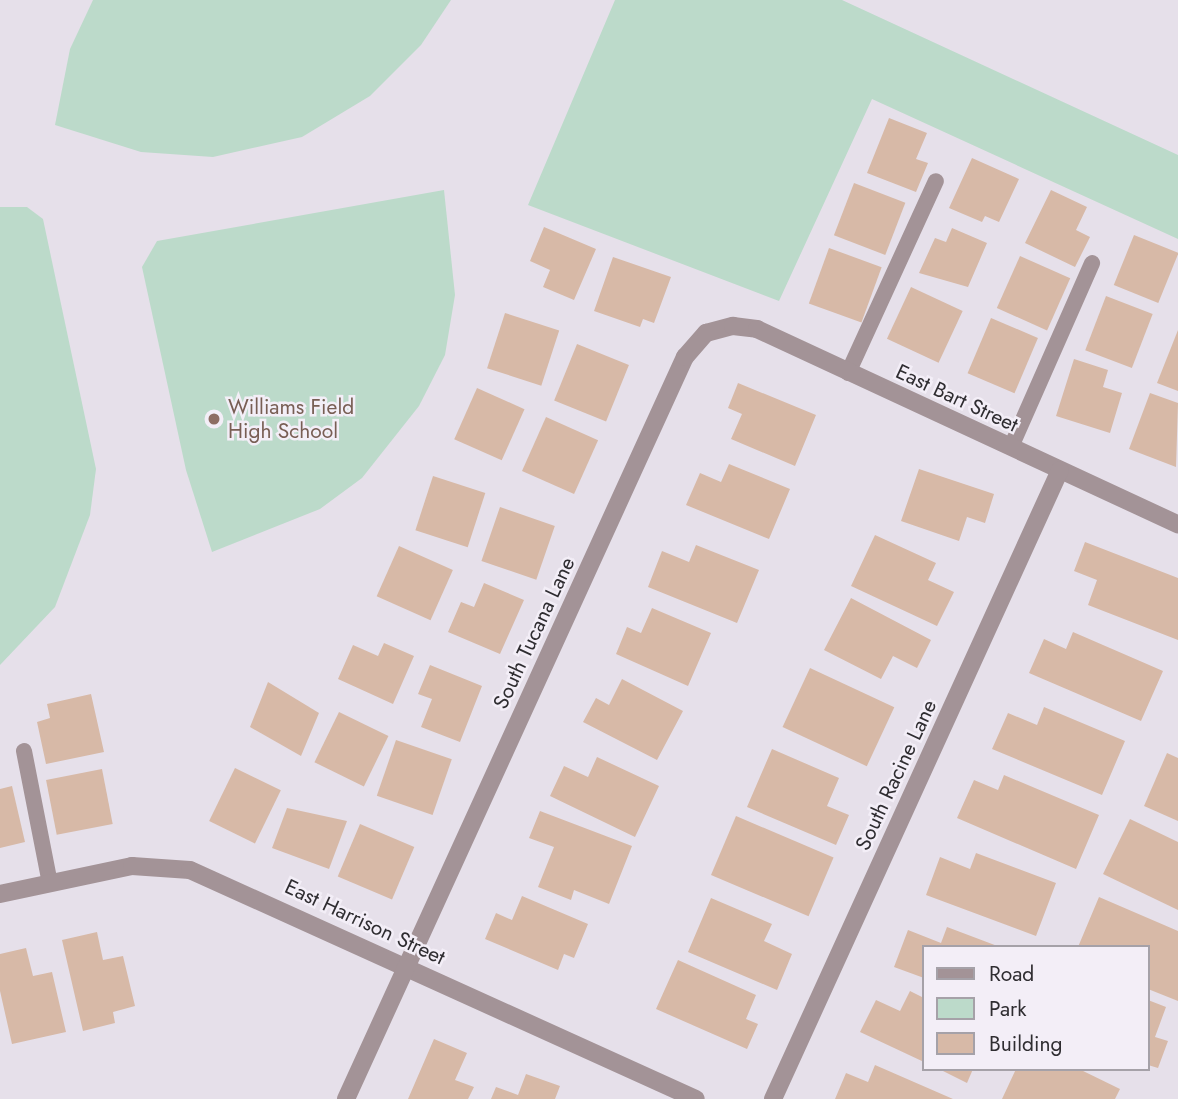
<!DOCTYPE html>
<html>
<head>
<meta charset="utf-8">
<style>
  body { margin:0 }
  #map { position:relative; width:1178px; height:1099px; overflow:hidden; background:#e6e0ea; font-family:Jost,sans-serif }
  div>[style] { position:absolute }
  [style*='--x'] { left:calc(var(--x)*1px); top:calc(var(--y)*1px); width:calc(var(--w)*1px); rotate:calc(var(--a)*1deg) }
  .green>* { inset:0; background:#bcdaca }
  .building>* { inset:0; background:#d7b9a7; transform-origin:0 0 }
  .service>* { height:16px; margin:-8px; padding:0 8px; transform-origin:8px; border-radius:8px; background:#a39397 }
  .minor>* { height:18px; margin:-9px; padding:0 9px; transform-origin:9px; border-radius:9px; background:#a39397 }
  .dots>* { width:19px; height:19px; translate:-50% -50%; box-sizing:border-box; border:4px solid #f3eef7; border-radius:50% }
  span { translate:-50% -50%; white-space:nowrap; text-align:center; line-height:1.15; -webkit-text-stroke:5px #f3eef7; paint-order:stroke }
  .street-label { font-size:21px; color:#2f2d31 }
  .education-label { font-size:21px; color:#785e54 }
  .left { translate:0 -50%; text-align:left }
  .legend { position:absolute; left:922px; top:945px; width:228px; height:126px; box-sizing:border-box; background:#f3eef7; border:2px solid #a5a1a8; margin:0; padding:9px 12px; list-style:none; font-size:21px; color:#2f2d31 }
  .legend li { display:flex; align-items:center; gap:14px; height:35px }
  .legend b { width:35px; border:2px solid #a5a1a8 }
</style>
</head>
<body>
<div id="map">
  <div class="green">
    <i style="clip-path:polygon(93px 0,451px 0,421px 45px,370px 96px,302px 137px,213px 157px,141px 152px,55px 125px,70px 49px)"></i>
    <i style="clip-path:polygon(615px 0,842px 0,1178px 155px,1178px 239px,872px 99px,779px 301px,528px 205px)"></i>
    <i style="clip-path:polygon(444px 190px,455px 295px,445px 355px,419px 406px,362px 478px,320px 509px,212px 552px,186px 470px,142px 267px,157px 241px)"></i>
    <i style="clip-path:polygon(0 207px,27px 207px,43px 219px,96px 469px,90px 515px,55px 607px,0 665px)"></i>
  </div>
  <div class="building">
    <i style="clip-path:polygon(889px 118px,927px 133px,916px 159px,928px 163px,916px 192px,867px 173px)"></i>
    <i style="clip-path:polygon(972px 158px,1019px 179px,999px 222px,985px 216px,982px 222px,949px 208px)"></i>
    <i style="left:854px;top:183px;width:55px;height:56px;rotate:21deg"></i>
    <i style="clip-path:polygon(1051px 190px,1087px 207px,1076px 230px,1090px 237px,1075px 267px,1025px 243px)"></i>
    <i style="clip-path:polygon(544px 227px,596px 249px,574px 300px,543px 287px,550px 270px,530px 261px)"></i>
    <i style="clip-path:polygon(952px 228px,987px 243px,968px 287px,919px 273px,935px 238px,946px 242px)"></i>
    <i style="left:1134px;top:235px;width:48px;height:54px;rotate:22deg"></i>
    <i style="left:829px;top:248px;width:56px;height:59px;rotate:20deg"></i>
    <i style="left:1020px;top:256px;width:55px;height:57px;rotate:24deg"></i>
    <i style="clip-path:polygon(613px 257px,671px 277px,654px 323px,643px 319px,640px 327px,594px 311px)"></i>
    <i style="left:911px;top:287px;width:57px;height:57px;rotate:25deg"></i>
    <i style="left:1106px;top:296px;width:50px;height:58px;rotate:21deg"></i>
    <i style="left:505px;top:313px;width:57px;height:58px;rotate:18deg"></i>
    <i style="left:991px;top:318px;width:51px;height:60px;rotate:23deg"></i>
    <i style="clip-path:polygon(1178px 330px,1178px 391px,1157px 383px)"></i>
    <i style="left:577px;top:344px;width:56px;height:61px;rotate:22deg"></i>
    <i style="clip-path:polygon(1074px 359px,1108px 370px,1103px 387px,1122px 393px,1110px 433px,1056px 416px)"></i>
    <i style="clip-path:polygon(738px 383px,816px 415px,795px 466px,731px 439px,742px 414px,728px 408px)"></i>
    <i style="left:477px;top:388px;width:52px;height:56px;rotate:24deg"></i>
    <i style="clip-path:polygon(1150px 393px,1178px 403px,1176px 467px,1129px 449px)"></i>
    <i style="left:546px;top:417px;width:57px;height:59px;rotate:24deg"></i>
    <i style="clip-path:polygon(729px 464px,790px 489px,769px 539px,686px 505px,700px 473px,721px 482px)"></i>
    <i style="clip-path:polygon(919px 469px,994px 494px,985px 523px,967px 517px,959px 541px,901px 521px)"></i>
    <i style="left:433px;top:476px;width:55px;height:57px;rotate:18deg"></i>
    <i style="left:500px;top:507px;width:58px;height:57px;rotate:19deg"></i>
    <i style="clip-path:polygon(875px 535px,936px 563px,928px 580px,954px 592px,937px 626px,851px 586px)"></i>
    <i style="clip-path:polygon(1085px 542px,1178px 578px,1178px 640px,1088px 605px,1097px 580px,1074px 571px)"></i>
    <i style="clip-path:polygon(696px 545px,759px 570px,737px 623px,648px 587px,662px 551px,689px 562px)"></i>
    <i style="left:399px;top:546px;width:59px;height:55px;rotate:24deg"></i>
    <i style="clip-path:polygon(484px 583px,524px 600px,500px 654px,448px 632px,461px 602px,474px 607px)"></i>
    <i style="clip-path:polygon(851px 598px,931px 640px,917px 668px,893px 656px,881px 679px,824px 650px)"></i>
    <i style="clip-path:polygon(652px 608px,711px 633px,688px 686px,616px 654px,627px 627px,641px 633px)"></i>
    <i style="clip-path:polygon(1073px 632px,1163px 671px,1141px 721px,1029px 673px,1044px 639px,1066px 649px)"></i>
    <i style="clip-path:polygon(384px 643px,414px 656px,393px 704px,338px 679px,353px 645px,378px 656px)"></i>
    <i style="clip-path:polygon(430px 665px,482px 686px,460px 742px,421px 727px,432px 699px,418px 694px)"></i>
    <i style="left:810px;top:668px;width:93px;height:65px;rotate:25deg"></i>
    <i style="clip-path:polygon(622px 679px,683px 711px,657px 760px,583px 722px,596px 698px,609px 705px)"></i>
    <i style="clip-path:polygon(268px 682px,319px 713px,301px 756px,250px 727px)"></i>
    <i style="clip-path:polygon(91px 694px,104px 752px,46px 764px,37px 722px,50px 718px,47px 704px)"></i>
    <i style="clip-path:polygon(1044px 707px,1125px 741px,1102px 795px,992px 749px,1008px 713px,1037px 725px)"></i>
    <i style="left:339px;top:712px;width:55px;height:56px;rotate:26deg"></i>
    <i style="left:396px;top:740px;width:59px;height:59px;rotate:19deg"></i>
    <i style="clip-path:polygon(772px 749px,839px 778px,827px 806px,849px 815px,836px 845px,747px 807px)"></i>
    <i style="clip-path:polygon(1167px 753px,1178px 758px,1178px 821px,1144px 806px)"></i>
    <i style="clip-path:polygon(597px 757px,659px 786px,635px 837px,550px 796px,564px 766px,588px 777px)"></i>
    <i style="left:235px;top:768px;width:51px;height:59px;rotate:26deg"></i>
    <i style="left:102px;top:769px;width:56px;height:57px;rotate:79deg"></i>
    <i style="clip-path:polygon(1004px 775px,1099px 815px,1076px 869px,957px 818px,974px 780px,998px 790px)"></i>
    <i style="clip-path:polygon(12px 786px,25px 842px,0 848px,0 789px)"></i>
    <i style="clip-path:polygon(287px 808px,347px 821px,329px 869px,272px 848px)"></i>
    <i style="clip-path:polygon(540px 811px,632px 846px,609px 904px,574px 890px,571px 900px,538px 887px,554px 847px,529px 838px)"></i>
    <i style="left:736px;top:816px;width:106px;height:64px;rotate:23deg"></i>
    <i style="clip-path:polygon(1130px 819px,1178px 842px,1178px 910px,1103px 874px)"></i>
    <i style="left:360px;top:824px;width:59px;height:57px;rotate:23deg"></i>
    <i style="clip-path:polygon(976px 853px,1056px 883px,1036px 936px,926px 895px,940px 857px,970px 869px)"></i>
    <i style="clip-path:polygon(522px 896px,588px 924px,574px 958px,564px 954px,558px 970px,485px 939px,496px 913px,512px 920px)"></i>
    <i style="clip-path:polygon(1099px 897px,1178px 931px,1178px 1001px,1148px 989px,1148px 947px,1078px 947px)"></i>
    <i style="clip-path:polygon(711px 898px,772px 924px,764px 941px,792px 954px,777px 990px,688px 952px)"></i>
    <i style="clip-path:polygon(947px 927px,1000px 947px,924px 947px,924px 978px,894px 967px,908px 930px,941px 943px)"></i>
    <i style="clip-path:polygon(97px 932px,103px 960px,123px 956px,135px 1006px,113px 1012px,115px 1023px,83px 1031px,62px 940px)"></i>
    <i style="clip-path:polygon(26px 948px,33px 976px,52px 972px,66px 1032px,12px 1044px,0 991px,0 954px)"></i>
    <i style="clip-path:polygon(678px 960px,756px 995px,746px 1019px,758px 1024px,747px 1049px,656px 1009px)"></i>
    <i style="clip-path:polygon(910px 991px,924px 998px,924px 1062px,860px 1032px,876px 1000px,900px 1011px)"></i>
    <i style="clip-path:polygon(1148px 1000px,1166px 1007px,1155px 1037px,1168px 1041px,1158px 1068px,1148px 1065px)"></i>
    <i style="clip-path:polygon(434px 1039px,467px 1053px,455px 1080px,474px 1087px,468px 1099px,408px 1099px)"></i>
    <i style="clip-path:polygon(875px 1065px,953px 1099px,835px 1099px,846px 1073px,868px 1082px)"></i>
    <i style="clip-path:polygon(939px 1069px,973px 1069px,967px 1083px)"></i>
    <i style="clip-path:polygon(1016px 1069px,1079px 1069px,1120px 1089px,1115px 1099px,1002px 1099px)"></i>
    <i style="clip-path:polygon(526px 1074px,560px 1086px,555px 1099px,491px 1099px,496px 1087px,518px 1095px)"></i>
  </div>
  <div class="service">
    <i style="--x:848;--y:373;--w:211;--a:-65.4"></i>
    <i style="--x:1011;--y:447;--w:201;--a:-66.2"></i>
    <i style="--x:24;--y:751;--w:135;--a:78.9"></i>
  </div>
  <div class="minor">
    <i style="--x:0;--y:894;--w:135;--a:-12"></i>
    <i style="--x:132;--y:866;--w:58;--a:3.9"></i>
    <i style="--x:190;--y:870;--w:555;--a:24.35"></i>
    <i style="--x:346;--y:1099;--w:816;--a:-65.45"></i>
    <i style="--x:685;--y:357;--w:32;--a:-49"></i>
    <i style="--x:706;--y:333;--w:28;--a:-15"></i>
    <i style="--x:733;--y:326;--w:24;--a:7"></i>
    <i style="--x:757;--y:329;--w:464;--a:24.9"></i>
    <i style="--x:773;--y:1099;--w:691;--a:-65.47"></i>
  </div>
  <div class="dots">
    <i style="left:214px;top:419px;background:#8d6e63"></i>
  </div>
  <div class="street-label">
    <span style="left:957px;top:398px;rotate:25deg">East Bart Street</span>
    <span style="left:534px;top:633px;rotate:-65deg">South Tucana Lane</span>
    <span style="left:896px;top:775px;rotate:-65deg">South Racine Lane</span>
    <span style="left:365px;top:922px;rotate:25deg">East Harrison Street</span>
  </div>
  <div class="education-label">
    <span class="left" style="left:228px;top:419px">Williams Field<br>High School</span>
  </div>
  <ul class="legend">
  <li><b style="height:9px;background:#a39397"></b>Road</li>
  <li><b style="height:19px;background:#bcdaca"></b>Park</li>
  <li><b style="height:19px;background:#d7b9a7"></b>Building</li>
  </ul>
</div>
</body>
</html>
